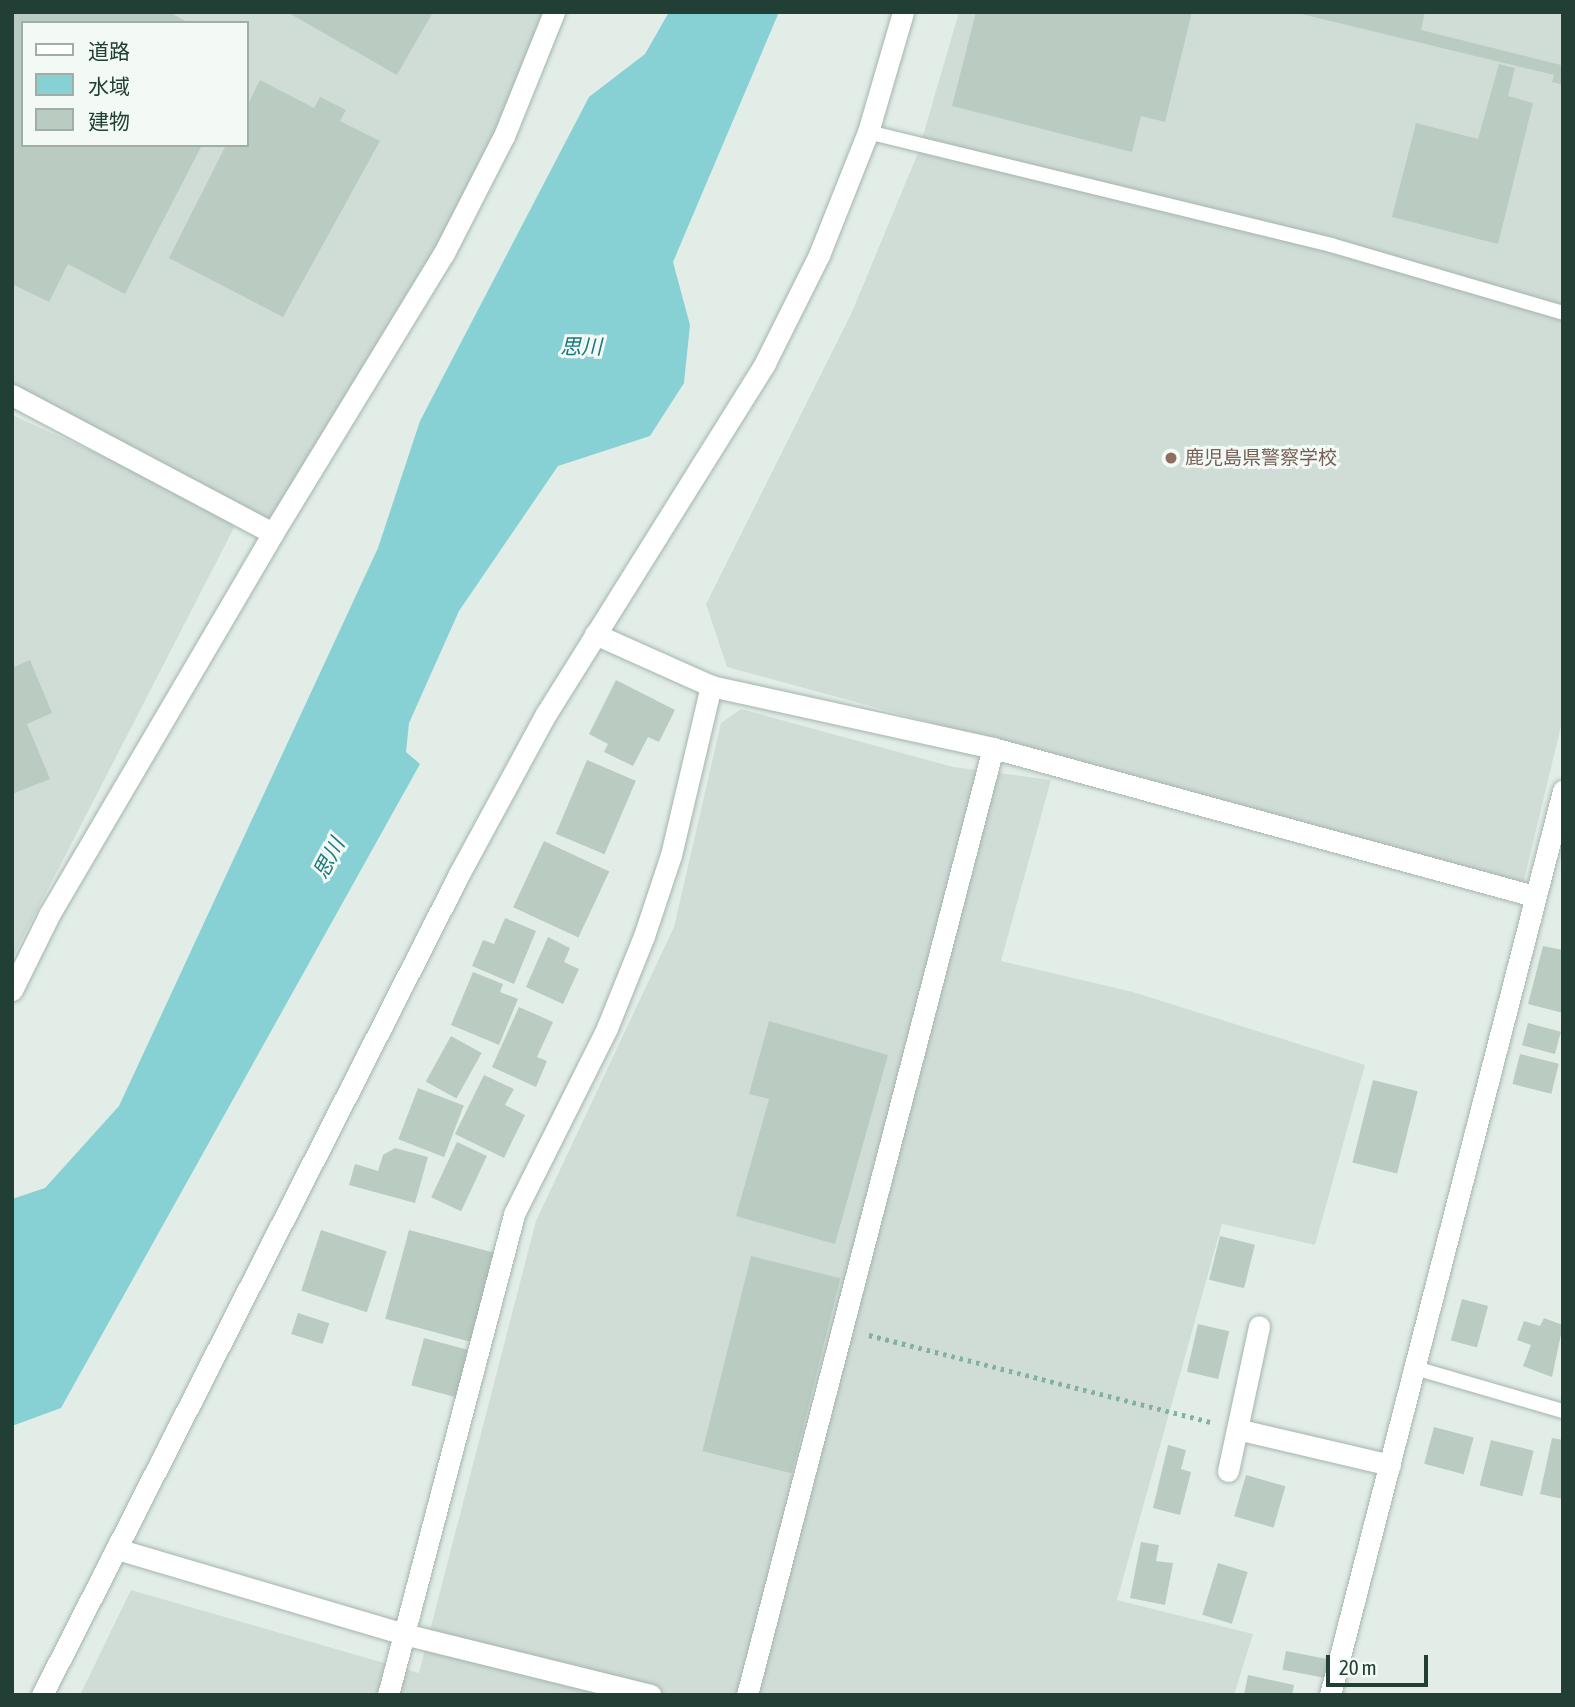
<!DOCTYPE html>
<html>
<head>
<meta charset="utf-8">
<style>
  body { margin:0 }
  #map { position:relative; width:1575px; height:1707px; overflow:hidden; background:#e2ede7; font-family:"Asap Condensed","Noto Sans JP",sans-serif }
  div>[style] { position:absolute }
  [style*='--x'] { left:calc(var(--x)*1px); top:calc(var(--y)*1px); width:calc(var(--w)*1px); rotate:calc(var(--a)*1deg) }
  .built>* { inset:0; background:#d0ddd6 }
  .water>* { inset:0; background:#87d1d5 }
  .building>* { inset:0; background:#bacbc2; transform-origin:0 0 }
  .path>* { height:4.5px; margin-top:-2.25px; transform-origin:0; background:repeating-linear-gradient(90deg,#81b29d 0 3.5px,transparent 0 8.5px) }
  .roads { filter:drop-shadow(0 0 2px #a4b5ae) drop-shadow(0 0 2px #a4b5ae) }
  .lane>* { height:14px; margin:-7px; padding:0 7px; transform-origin:7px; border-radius:7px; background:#fff }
  .street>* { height:21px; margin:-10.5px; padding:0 10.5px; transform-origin:10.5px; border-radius:10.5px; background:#fff }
  .secondary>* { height:21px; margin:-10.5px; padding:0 10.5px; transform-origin:10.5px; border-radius:10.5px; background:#fff }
  .dots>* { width:19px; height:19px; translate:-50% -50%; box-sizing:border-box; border:4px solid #f3f9f5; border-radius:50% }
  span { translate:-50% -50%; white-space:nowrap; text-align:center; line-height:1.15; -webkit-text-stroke:6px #f3f9f5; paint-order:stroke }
  .education-label { font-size:19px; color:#785e54 }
  .left { translate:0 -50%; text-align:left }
  .water-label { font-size:21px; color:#18787e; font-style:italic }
  .frame { position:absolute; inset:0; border:14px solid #213f34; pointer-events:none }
  .legend { position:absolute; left:21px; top:21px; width:228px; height:126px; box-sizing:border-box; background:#f3f9f5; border:2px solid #9fafa8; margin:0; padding:9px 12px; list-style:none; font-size:21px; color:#213f34 }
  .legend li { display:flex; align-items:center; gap:14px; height:35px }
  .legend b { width:35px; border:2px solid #9fafa8 }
  .scale { position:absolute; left:1326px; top:1655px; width:102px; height:32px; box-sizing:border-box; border:4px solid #213f34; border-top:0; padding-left:9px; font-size:21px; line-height:24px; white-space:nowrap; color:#213f34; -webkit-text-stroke:5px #f3f9f5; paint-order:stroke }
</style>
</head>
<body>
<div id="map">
  <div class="built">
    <i style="clip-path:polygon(evenodd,12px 12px,554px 12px,504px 136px,273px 533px,12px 395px,12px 12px,23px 23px,247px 23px,247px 145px,23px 145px,23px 23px)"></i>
    <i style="clip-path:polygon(959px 12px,1563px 12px,1563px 718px,1523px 884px,727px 667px,706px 604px,852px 312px,918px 153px)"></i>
    <i style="clip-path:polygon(12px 415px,239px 518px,12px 959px)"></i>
    <i style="clip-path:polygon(741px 709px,953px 767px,1051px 780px,1001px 961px,1133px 992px,1365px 1065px,1315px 1245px,1222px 1224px,1117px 1600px,1253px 1634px,1234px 1695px,80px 1695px,131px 1590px,419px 1673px,536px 1221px,674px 927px,721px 723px)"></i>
  </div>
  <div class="water">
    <i style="clip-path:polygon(669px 12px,779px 12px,673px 262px,690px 325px,684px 383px,650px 436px,558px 466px,459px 611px,409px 723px,406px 752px,420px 764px,61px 1408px,12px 1426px,12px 1199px,45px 1188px,119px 1106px,378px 548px,420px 421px,589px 97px,645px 54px)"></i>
  </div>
  <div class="building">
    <i style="clip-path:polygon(12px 12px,169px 12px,189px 23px,23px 23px,23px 145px,202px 145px,125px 294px,68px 264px,49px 302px,12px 284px)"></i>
    <i style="clip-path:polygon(287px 12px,433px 12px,397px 75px)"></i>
    <i style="clip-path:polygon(976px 12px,1192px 12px,1165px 122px,1141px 116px,1132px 152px,952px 106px)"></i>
    <i style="clip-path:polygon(1293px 12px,1425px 12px,1421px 30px,1561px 65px,1563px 61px,1563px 85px,1552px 82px,1554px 75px)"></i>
    <i style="clip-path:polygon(1499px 64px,1515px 68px,1508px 96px,1533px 103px,1498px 244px,1392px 217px,1416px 123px,1478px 139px)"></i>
    <i style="clip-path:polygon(260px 80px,314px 108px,320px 97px,346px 110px,340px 121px,380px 141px,283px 317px,169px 258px,226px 145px,247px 145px,247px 106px)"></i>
    <i style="clip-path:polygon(30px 660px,52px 713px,27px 724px,50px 779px,12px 794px,12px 668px)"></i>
    <i style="clip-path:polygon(616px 680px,675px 710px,659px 742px,648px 737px,633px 766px,604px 752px,608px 744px,589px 734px)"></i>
    <i style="left:587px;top:760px;width:53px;height:80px;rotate:23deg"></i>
    <i style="left:544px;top:841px;width:72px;height:73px;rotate:25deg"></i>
    <i style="clip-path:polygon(505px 918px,536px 931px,514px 984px,472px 966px,483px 940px,494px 944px)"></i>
    <i style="clip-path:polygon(548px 937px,570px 948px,564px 962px,579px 969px,563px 1004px,526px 987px)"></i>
    <i style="clip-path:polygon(1543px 946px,1563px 950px,1563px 1013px,1528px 1004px)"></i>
    <i style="clip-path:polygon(473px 972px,503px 984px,500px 992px,518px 999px,499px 1045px,451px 1025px)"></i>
    <i style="clip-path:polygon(519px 1007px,553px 1022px,537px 1057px,547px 1061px,536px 1087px,492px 1067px)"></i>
    <i style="clip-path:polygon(769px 1021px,888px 1055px,835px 1244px,736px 1216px,769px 1099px,749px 1094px)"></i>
    <i style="left:1528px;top:1023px;width:34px;height:23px;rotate:15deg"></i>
    <i style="left:451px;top:1036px;width:35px;height:52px;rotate:29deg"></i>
    <i style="left:1520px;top:1054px;width:40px;height:31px;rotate:14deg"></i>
    <i style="clip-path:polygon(484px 1075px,514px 1089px,505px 1105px,525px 1115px,504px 1158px,455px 1134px)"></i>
    <i style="left:1373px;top:1080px;width:46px;height:85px;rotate:14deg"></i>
    <i style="left:418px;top:1088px;width:49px;height:55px;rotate:21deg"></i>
    <i style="left:457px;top:1142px;width:33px;height:61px;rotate:25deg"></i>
    <i style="clip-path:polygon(395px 1148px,428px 1157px,415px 1203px,349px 1185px,355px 1164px,378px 1171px,383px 1155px)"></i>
    <i style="left:321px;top:1230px;width:69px;height:64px;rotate:18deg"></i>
    <i style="left:409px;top:1230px;width:88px;height:92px;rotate:15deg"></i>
    <i style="left:1220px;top:1236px;width:36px;height:45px;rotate:14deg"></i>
    <i style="left:751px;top:1256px;width:92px;height:201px;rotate:14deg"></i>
    <i style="left:1462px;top:1299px;width:27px;height:43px;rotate:15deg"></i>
    <i style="left:298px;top:1313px;width:33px;height:22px;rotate:18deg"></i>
    <i style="clip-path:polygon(1544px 1318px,1563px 1325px,1552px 1377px,1523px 1366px,1531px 1345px,1517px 1340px,1524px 1321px,1540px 1326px)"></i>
    <i style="left:1198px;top:1324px;width:32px;height:49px;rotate:13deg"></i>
    <i style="left:424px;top:1338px;width:46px;height:49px;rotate:15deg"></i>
    <i style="left:1434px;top:1427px;width:41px;height:38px;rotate:15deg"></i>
    <i style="clip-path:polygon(1552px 1438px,1563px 1440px,1563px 1499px,1540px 1494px)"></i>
    <i style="left:1491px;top:1440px;width:44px;height:47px;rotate:14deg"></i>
    <i style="clip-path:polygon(1168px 1445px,1186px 1450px,1181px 1469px,1191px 1472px,1180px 1515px,1153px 1508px)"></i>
    <i style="left:1246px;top:1475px;width:41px;height:43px;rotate:16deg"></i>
    <i style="clip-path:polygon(1141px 1542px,1159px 1545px,1156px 1561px,1173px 1563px,1165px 1605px,1130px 1598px)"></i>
    <i style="left:1218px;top:1563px;width:31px;height:54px;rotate:17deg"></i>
    <i style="left:1286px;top:1651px;width:48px;height:19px;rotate:11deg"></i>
    <i style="clip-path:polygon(1248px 1675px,1294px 1685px,1292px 1695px,1244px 1695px)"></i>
  </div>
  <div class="path">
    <i style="--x:869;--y:1335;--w:352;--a:14.3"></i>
  </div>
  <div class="roads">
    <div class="lane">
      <i style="--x:868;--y:132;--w:477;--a:13.7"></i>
      <i style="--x:1331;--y:245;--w:242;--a:16.3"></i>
      <i style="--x:1415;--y:1368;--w:154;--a:16.2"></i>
    </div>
    <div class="street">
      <i style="--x:12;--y:395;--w:295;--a:27.9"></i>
      <i style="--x:273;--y:533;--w:328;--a:-58.6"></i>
      <i style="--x:444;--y:253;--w:131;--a:-62.9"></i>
      <i style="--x:504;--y:136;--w:134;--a:-68"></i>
      <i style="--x:595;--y:634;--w:127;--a:24.1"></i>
      <i style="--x:711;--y:686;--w:289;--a:12.4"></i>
      <i style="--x:993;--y:748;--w:561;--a:15.3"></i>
      <i style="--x:1241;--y:1430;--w:153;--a:13.2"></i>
      <i style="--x:1228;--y:1471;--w:148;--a:-77.9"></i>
      <i style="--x:117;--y:1549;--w:299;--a:16.5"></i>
      <i style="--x:404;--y:1634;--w:254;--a:13.9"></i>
      <i style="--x:388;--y:1695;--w:497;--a:-75.3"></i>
      <i style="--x:514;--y:1214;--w:208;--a:-63.4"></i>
      <i style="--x:607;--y:1028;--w:99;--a:-68.1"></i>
      <i style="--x:644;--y:936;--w:85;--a:-71.6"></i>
      <i style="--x:671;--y:855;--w:174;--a:-76.7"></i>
      <i style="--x:747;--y:1695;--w:978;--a:-75.44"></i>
      <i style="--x:1330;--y:1695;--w:934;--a:-75.55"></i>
    </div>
    <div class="secondary">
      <i style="--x:12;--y:990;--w:84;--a:-63.7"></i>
      <i style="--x:49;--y:915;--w:443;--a:-59.6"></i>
      <i style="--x:42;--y:1695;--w:921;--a:-63.07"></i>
      <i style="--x:459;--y:874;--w:182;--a:-61.5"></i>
      <i style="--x:546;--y:714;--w:414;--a:-58"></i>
      <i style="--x:765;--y:363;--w:121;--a:-63.4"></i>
      <i style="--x:819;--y:255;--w:132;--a:-68.3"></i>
      <i style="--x:868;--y:132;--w:125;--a:-73.7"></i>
    </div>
  </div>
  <div class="dots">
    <i style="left:1171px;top:458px;background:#8d6e63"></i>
  </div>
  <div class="education-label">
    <span class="left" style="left:1185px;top:458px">鹿児島県警察学校</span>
  </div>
  <div class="water-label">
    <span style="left:581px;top:346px">思川</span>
    <span style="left:328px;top:858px;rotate:-62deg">思川</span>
  </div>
  <div class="frame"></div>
  <ul class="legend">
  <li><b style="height:9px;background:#fff"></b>道路</li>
  <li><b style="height:19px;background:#87d1d5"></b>水域</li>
  <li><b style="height:19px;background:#bacbc2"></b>建物</li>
  </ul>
  <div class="scale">20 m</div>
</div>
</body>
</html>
